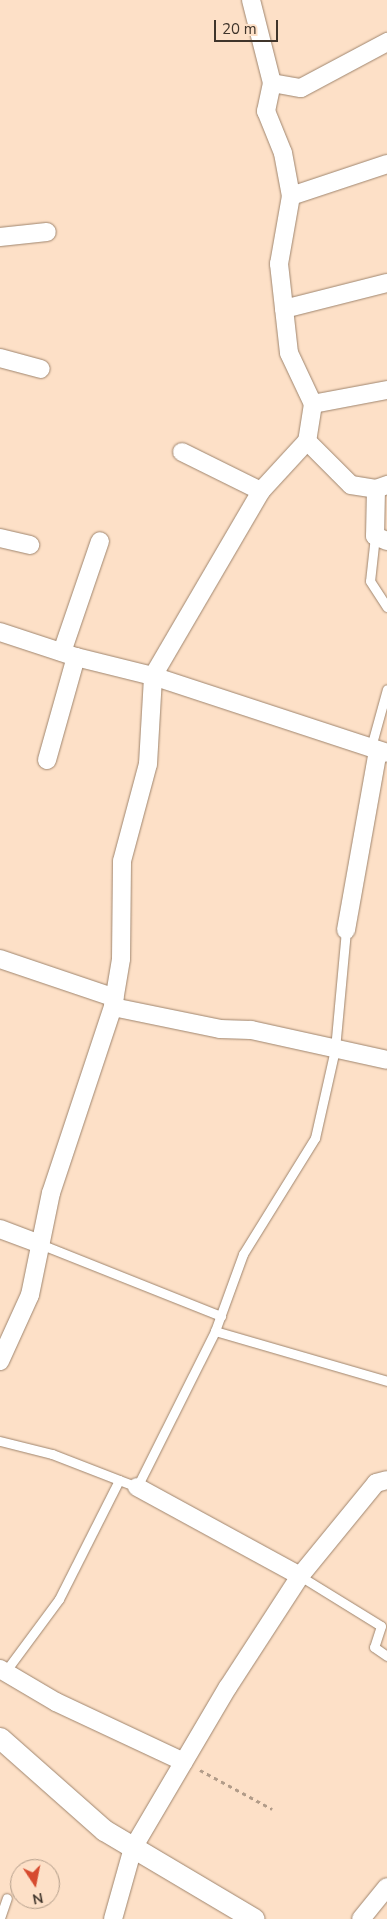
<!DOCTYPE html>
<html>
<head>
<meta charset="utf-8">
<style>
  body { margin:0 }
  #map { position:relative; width:387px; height:1919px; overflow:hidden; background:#fde0c7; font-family:"Nunito Sans",sans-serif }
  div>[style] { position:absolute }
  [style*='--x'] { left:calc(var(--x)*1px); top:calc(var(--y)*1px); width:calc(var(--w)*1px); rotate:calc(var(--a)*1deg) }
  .path>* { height:3px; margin-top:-1.5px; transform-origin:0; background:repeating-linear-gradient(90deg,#b29c89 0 4px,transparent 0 8px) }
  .roads { filter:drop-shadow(0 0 1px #9f856e) drop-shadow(0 0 1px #9f856e) }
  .service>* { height:9px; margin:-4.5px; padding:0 4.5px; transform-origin:4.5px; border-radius:4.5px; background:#fff }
  .minor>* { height:18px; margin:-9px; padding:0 9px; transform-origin:9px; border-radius:9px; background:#fff }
  .tertiary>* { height:21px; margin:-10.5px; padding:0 10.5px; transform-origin:10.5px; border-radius:10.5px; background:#fff }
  span { translate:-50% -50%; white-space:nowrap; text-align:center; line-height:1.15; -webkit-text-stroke:4px #fde0c7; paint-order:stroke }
  .north { position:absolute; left:10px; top:1859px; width:50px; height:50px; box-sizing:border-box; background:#fde0c7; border:1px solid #b19c89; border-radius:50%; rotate:169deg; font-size:14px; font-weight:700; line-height:20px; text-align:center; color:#40352b }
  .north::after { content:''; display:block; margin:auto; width:18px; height:22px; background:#d64b2f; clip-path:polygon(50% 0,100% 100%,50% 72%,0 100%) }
  .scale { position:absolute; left:214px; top:20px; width:64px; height:22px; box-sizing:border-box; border:2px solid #40352b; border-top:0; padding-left:6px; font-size:15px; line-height:18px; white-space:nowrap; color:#40352b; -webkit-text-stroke:4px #fde0c7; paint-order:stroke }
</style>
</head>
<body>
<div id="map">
  <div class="path">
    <i style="--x:200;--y:1770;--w:82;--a:28.4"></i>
  </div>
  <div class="roads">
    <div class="service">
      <i style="--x:375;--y:536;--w:45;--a:96.3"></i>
      <i style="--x:370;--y:581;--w:31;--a:57"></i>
      <i style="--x:371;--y:747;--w:60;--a:-74.6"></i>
      <i style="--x:40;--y:1244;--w:195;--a:21.7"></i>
      <i style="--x:215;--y:1331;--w:179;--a:16.2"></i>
      <i style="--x:0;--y:1441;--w:54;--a:14"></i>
      <i style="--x:52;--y:1454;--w:72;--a:21.2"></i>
      <i style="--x:300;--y:1576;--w:95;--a:31.7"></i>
      <i style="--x:381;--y:1626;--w:22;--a:108"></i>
      <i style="--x:374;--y:1647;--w:16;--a:35"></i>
      <i style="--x:5;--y:1672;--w:91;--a:-53.5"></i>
      <i style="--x:59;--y:1599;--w:133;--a:-63.2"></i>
      <i style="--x:119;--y:1480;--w:19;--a:21"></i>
      <i style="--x:137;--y:1487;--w:174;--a:-63.4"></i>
      <i style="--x:215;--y:1331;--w:82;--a:-70"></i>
      <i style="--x:243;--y:1254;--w:137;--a:-58.2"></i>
      <i style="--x:315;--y:1138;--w:91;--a:-77.3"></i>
      <i style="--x:335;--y:1049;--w:120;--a:-84.7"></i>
      <i style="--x:0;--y:1918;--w:21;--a:-71"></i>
    </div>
    <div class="minor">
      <i style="--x:251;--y:0;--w:86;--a:75.8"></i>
      <i style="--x:272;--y:83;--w:29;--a:10"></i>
      <i style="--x:301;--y:88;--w:98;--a:-28.1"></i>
      <i style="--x:272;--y:83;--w:29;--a:102"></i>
      <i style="--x:266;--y:111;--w:45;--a:68"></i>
      <i style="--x:283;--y:153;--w:44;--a:79.5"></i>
      <i style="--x:0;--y:237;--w:47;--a:-6.1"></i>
      <i style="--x:284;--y:309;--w:106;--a:-14.2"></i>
      <i style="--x:0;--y:358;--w:42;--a:15"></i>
      <i style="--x:387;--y:390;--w:75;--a:169.3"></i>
      <i style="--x:313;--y:404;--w:37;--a:99"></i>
      <i style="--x:307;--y:441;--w:62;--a:45"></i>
      <i style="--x:351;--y:485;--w:25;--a:9"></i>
      <i style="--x:376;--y:489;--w:12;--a:-20"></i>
      <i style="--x:313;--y:404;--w:56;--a:-115.2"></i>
      <i style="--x:289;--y:353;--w:90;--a:-96.4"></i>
      <i style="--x:279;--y:264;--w:69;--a:-80"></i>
      <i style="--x:291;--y:196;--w:101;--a:-18.4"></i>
      <i style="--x:182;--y:452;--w:88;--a:26.3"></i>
      <i style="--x:376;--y:489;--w:47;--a:91.2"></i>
      <i style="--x:375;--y:536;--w:13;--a:23"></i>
      <i style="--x:0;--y:538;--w:31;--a:13"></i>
      <i style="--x:0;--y:632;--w:80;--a:18.2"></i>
      <i style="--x:76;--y:657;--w:79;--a:13.9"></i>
      <i style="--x:153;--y:676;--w:246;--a:18.2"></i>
      <i style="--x:62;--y:652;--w:117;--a:-71.1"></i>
      <i style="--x:47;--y:760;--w:107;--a:-74.3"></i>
      <i style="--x:346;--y:930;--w:182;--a:-79.9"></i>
      <i style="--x:0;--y:959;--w:121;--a:18.7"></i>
      <i style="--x:113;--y:1007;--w:109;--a:11.6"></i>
      <i style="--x:220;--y:1029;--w:31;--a:2"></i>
      <i style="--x:251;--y:1030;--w:139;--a:12.4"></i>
      <i style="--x:0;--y:1229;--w:43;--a:20.6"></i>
      <i style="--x:0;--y:1361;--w:72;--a:-65.6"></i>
      <i style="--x:30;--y:1295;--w:104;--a:-78.4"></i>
      <i style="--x:51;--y:1193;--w:196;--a:-71.6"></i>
      <i style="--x:113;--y:1007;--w:49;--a:-80.5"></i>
      <i style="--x:121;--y:959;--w:98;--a:-89.4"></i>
      <i style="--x:122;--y:861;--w:100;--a:-75"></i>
      <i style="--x:148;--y:764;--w:88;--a:-86.7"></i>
      <i style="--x:153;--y:676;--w:214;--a:-59.7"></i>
      <i style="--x:261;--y:491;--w:68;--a:-47.4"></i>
      <i style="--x:137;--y:1487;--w:186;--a:28.6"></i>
      <i style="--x:0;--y:1669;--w:65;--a:30.5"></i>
      <i style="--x:56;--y:1702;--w:141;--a:25.1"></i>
      <i style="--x:113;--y:1919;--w:74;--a:-74.3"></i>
      <i style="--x:133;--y:1848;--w:187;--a:-59.5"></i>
      <i style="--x:228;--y:1687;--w:132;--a:-57"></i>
      <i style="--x:300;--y:1576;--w:120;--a:-50.7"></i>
      <i style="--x:376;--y:1483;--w:11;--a:-15"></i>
      <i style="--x:361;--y:1919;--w:41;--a:-50.9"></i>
    </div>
    <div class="tertiary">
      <i style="--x:0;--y:1738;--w:139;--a:41.5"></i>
      <i style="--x:104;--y:1830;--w:174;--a:30.7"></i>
    </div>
  </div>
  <div class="north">N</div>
  <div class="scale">20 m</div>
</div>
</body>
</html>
